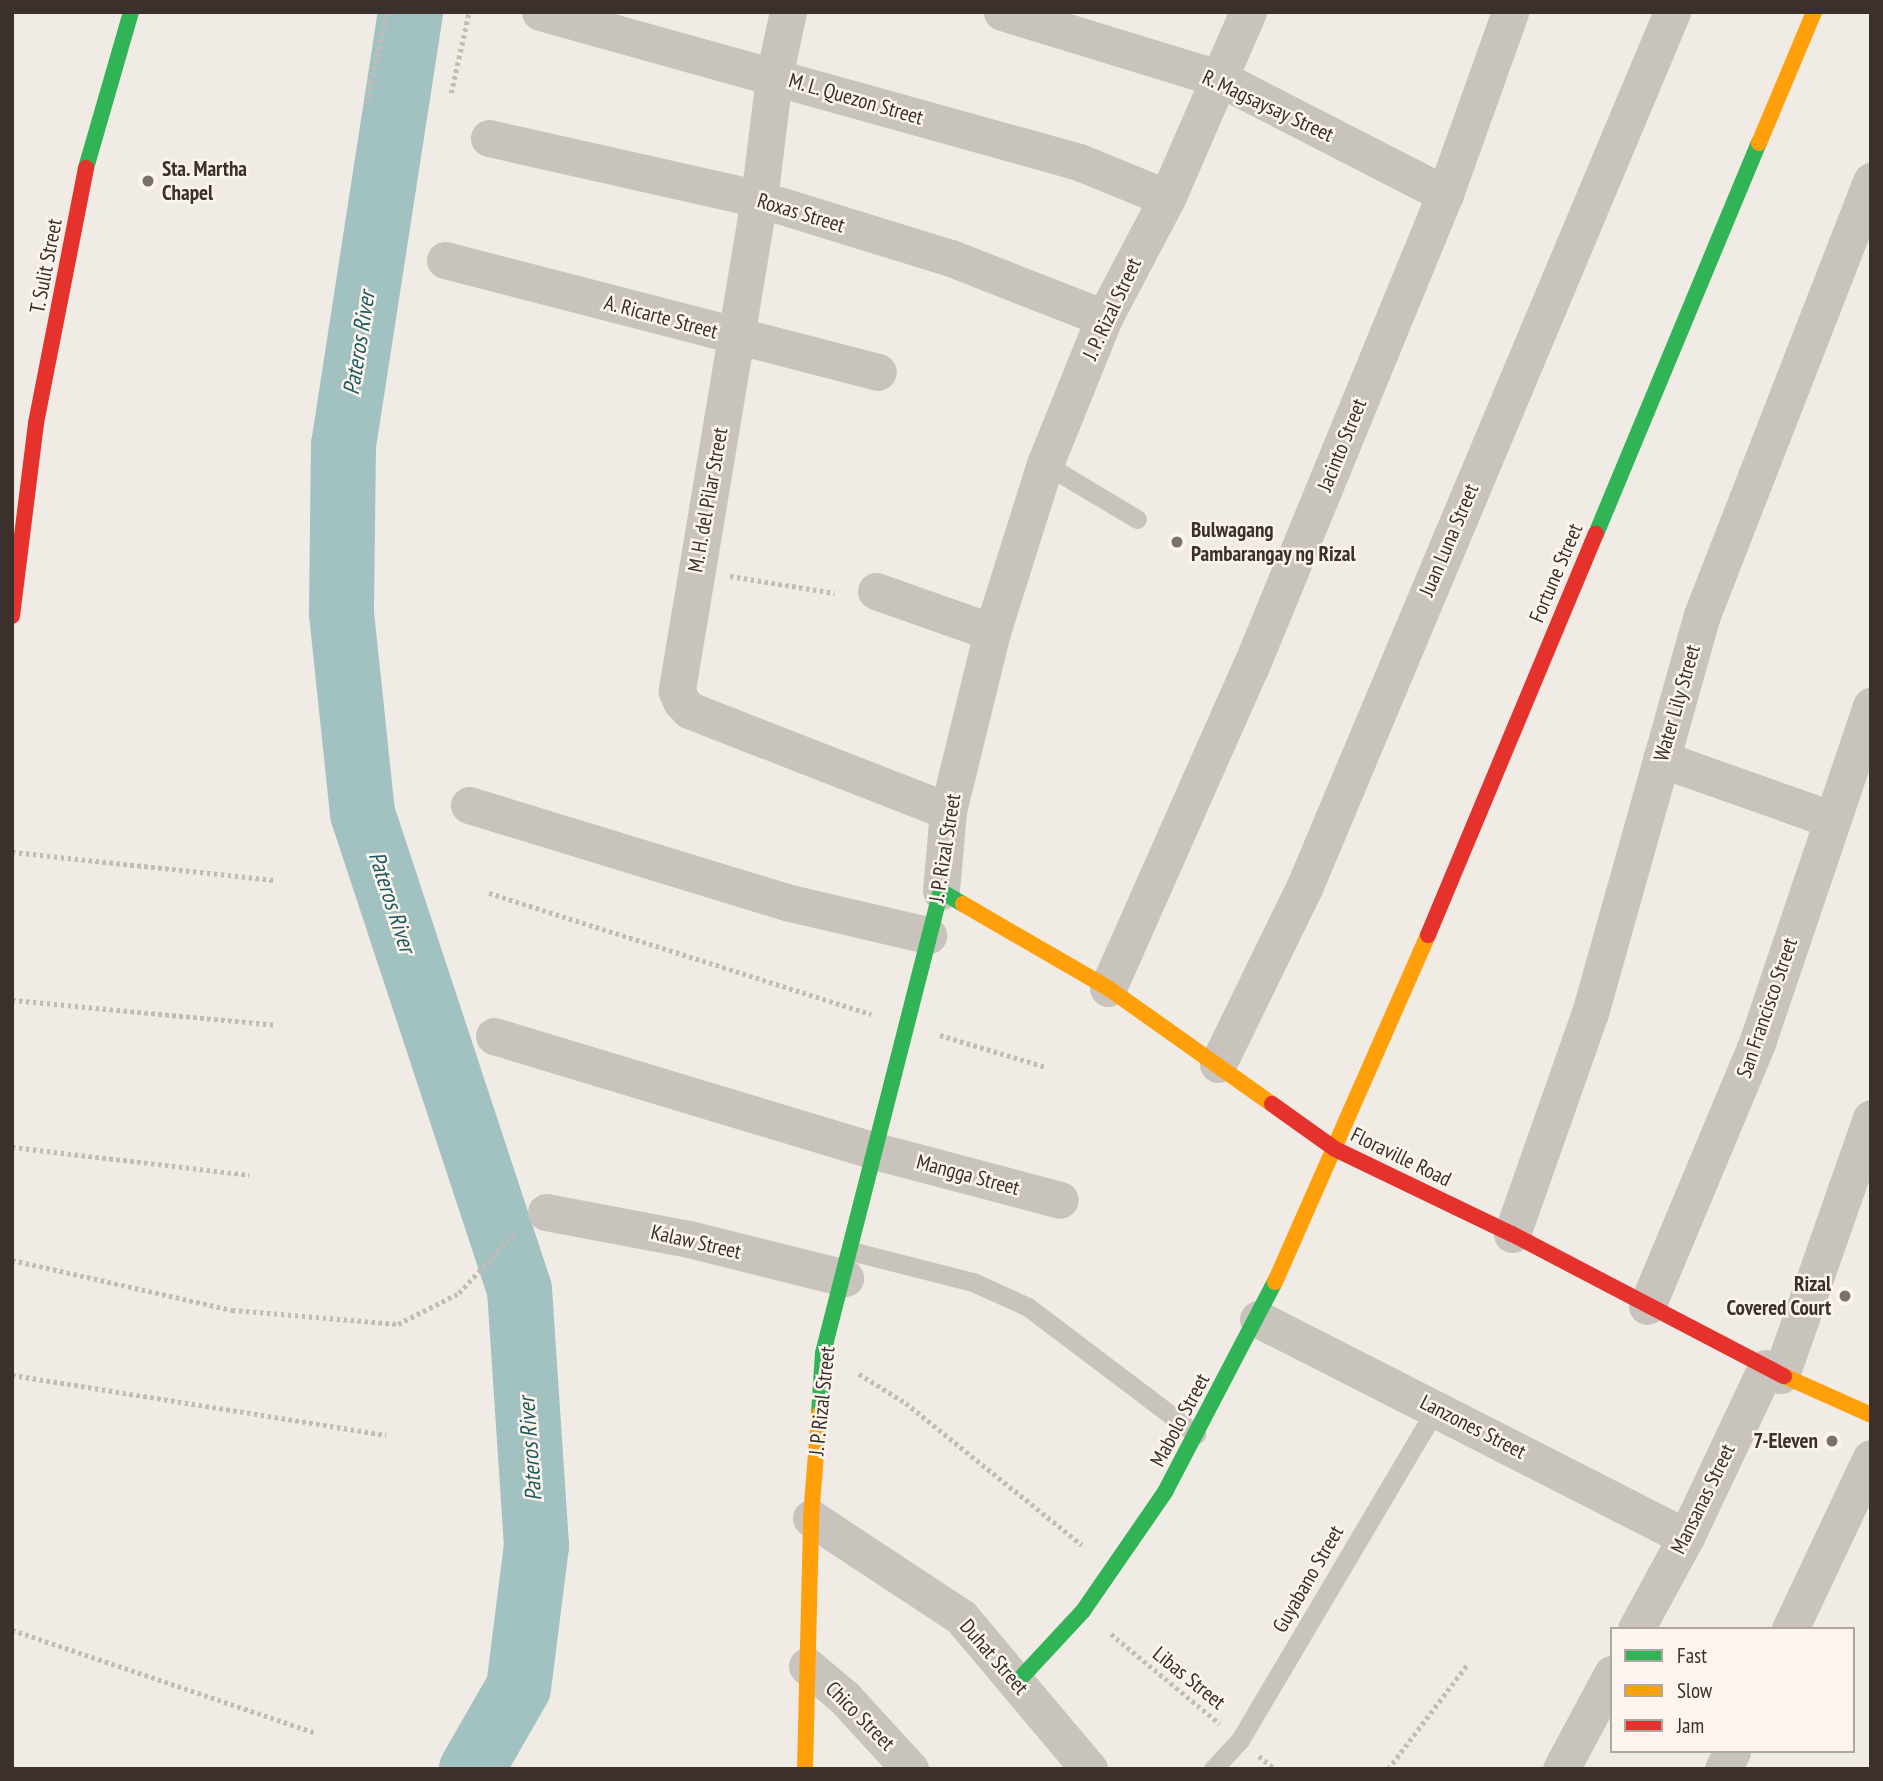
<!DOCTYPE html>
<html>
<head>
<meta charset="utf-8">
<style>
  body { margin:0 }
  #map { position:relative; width:1883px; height:1781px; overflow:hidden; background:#f0ebe5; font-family:"PT Sans Narrow",sans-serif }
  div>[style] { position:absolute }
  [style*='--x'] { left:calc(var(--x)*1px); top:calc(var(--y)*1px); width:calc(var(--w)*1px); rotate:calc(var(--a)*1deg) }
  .river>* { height:65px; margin:-32.5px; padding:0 32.5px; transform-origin:32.5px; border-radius:32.5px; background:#a1c2c1 }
  .path>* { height:4.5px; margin-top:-2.25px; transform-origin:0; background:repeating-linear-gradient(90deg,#c2bbb6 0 3.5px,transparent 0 7px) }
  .lane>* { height:19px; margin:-9.5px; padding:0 9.5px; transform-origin:9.5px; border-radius:9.5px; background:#c9c3be }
  .street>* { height:37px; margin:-18.5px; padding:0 18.5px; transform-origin:18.5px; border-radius:18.5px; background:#c9c3be }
  .fast>* { height:16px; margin:-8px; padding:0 8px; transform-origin:8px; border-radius:8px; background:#30b455 }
  .slow>* { height:16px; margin:-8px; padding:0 8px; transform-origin:8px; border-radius:8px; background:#ff9f0a }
  .jam>* { height:16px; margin:-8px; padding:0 8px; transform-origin:8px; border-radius:8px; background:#e5322d }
  .dots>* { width:19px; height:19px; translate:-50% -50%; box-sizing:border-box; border:4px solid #fbf5ee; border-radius:50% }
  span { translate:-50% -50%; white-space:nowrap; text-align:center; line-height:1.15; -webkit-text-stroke:5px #fbf5ee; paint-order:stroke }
  .street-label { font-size:21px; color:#3b302b }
  .poi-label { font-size:21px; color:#3b302b; font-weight:700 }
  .left { translate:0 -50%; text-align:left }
  .right { translate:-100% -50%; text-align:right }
  .water-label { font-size:23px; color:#1f5a5e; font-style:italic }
  .frame { position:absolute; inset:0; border:14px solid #3b302b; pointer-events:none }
  .legend { position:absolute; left:1610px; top:1627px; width:245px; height:126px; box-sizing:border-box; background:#fbf5ee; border:2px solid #aea6a0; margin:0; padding:9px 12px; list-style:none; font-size:21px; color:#3b302b }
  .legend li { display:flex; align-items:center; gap:14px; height:35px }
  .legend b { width:35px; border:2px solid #aea6a0 }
</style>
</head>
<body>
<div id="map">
  <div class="river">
    <i style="--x:410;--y:12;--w:437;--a:98.8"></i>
    <i style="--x:343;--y:444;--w:169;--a:90.7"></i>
    <i style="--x:341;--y:613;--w:201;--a:84"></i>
    <i style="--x:362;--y:813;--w:501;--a:71.75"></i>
    <i style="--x:519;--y:1289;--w:257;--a:86.2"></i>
    <i style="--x:536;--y:1545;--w:143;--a:97.2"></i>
    <i style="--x:518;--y:1687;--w:95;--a:119.8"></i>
  </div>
  <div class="path">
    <i style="--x:451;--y:93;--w:83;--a:-77.5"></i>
    <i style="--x:366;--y:104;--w:94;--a:-77.1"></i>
    <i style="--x:730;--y:576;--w:106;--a:9.2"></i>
    <i style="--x:12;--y:852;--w:264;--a:6.1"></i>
    <i style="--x:489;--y:893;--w:401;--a:17.6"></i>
    <i style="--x:12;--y:1000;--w:264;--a:5.4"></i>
    <i style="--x:940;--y:1035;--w:111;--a:16.8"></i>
    <i style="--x:12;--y:1147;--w:239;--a:6.7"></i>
    <i style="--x:12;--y:1260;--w:226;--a:12.8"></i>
    <i style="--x:232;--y:1310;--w:167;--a:4.8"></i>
    <i style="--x:398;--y:1324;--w:68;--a:-26.9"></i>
    <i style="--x:459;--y:1293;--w:84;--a:-47.4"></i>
    <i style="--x:859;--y:1374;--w:55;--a:31.7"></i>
    <i style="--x:906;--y:1403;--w:226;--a:38.9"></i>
    <i style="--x:12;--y:1375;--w:379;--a:9.1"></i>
    <i style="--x:12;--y:1630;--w:319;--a:18.7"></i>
    <i style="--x:1111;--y:1634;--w:141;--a:39.5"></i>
    <i style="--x:1259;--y:1756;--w:21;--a:39"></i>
    <i style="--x:1388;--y:1769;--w:131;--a:-52.8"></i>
  </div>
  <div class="lane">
    <i style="--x:1045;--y:464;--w:107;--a:30.9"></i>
    <i style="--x:851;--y:1251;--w:126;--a:14.3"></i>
    <i style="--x:973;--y:1282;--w:60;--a:24.4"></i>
    <i style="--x:1028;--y:1307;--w:211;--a:37.1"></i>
    <i style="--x:1213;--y:1769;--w:40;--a:-47"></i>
    <i style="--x:1240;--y:1740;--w:386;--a:-59.4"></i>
  </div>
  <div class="street">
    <i style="--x:540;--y:12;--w:559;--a:15.55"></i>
    <i style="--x:1079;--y:162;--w:95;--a:22.2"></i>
    <i style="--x:788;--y:12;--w:66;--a:102.2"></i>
    <i style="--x:774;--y:77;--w:123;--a:97"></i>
    <i style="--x:759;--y:199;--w:499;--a:99.5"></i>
    <i style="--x:677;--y:691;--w:11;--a:68"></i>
    <i style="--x:681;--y:701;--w:12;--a:48"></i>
    <i style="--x:689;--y:710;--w:278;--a:21.3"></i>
    <i style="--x:1002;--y:12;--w:229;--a:17"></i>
    <i style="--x:1221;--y:79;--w:252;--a:27.2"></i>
    <i style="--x:489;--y:138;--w:277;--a:12.7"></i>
    <i style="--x:759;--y:199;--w:201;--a:17.1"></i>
    <i style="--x:951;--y:258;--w:164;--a:21.4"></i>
    <i style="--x:445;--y:260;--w:447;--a:14.5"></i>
    <i style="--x:876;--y:591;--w:123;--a:19.5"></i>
    <i style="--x:1661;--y:759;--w:179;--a:19.5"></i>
    <i style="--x:469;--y:805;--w:336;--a:17"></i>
    <i style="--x:790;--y:903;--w:142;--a:13.1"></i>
    <i style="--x:941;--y:891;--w:80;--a:-85"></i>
    <i style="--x:948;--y:811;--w:184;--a:-76.2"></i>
    <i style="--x:992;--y:632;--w:176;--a:-72.5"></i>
    <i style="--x:1045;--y:464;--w:157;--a:-68"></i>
    <i style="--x:1104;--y:318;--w:136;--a:-62.3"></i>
    <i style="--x:1167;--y:198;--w:203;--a:-66.5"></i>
    <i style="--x:1108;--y:988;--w:352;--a:-66.1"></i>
    <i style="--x:1251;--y:666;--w:510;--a:-67.66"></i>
    <i style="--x:1445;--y:194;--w:193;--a:-70.3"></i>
    <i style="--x:494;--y:1036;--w:398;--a:16.8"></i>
    <i style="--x:875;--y:1151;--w:191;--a:14.8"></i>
    <i style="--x:1218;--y:1064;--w:196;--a:-64"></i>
    <i style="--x:1304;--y:888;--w:950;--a:-67.21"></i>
    <i style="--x:546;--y:1212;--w:146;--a:10.7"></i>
    <i style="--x:689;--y:1239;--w:161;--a:14"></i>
    <i style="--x:1512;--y:1234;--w:234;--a:-70.6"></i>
    <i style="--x:1590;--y:1013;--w:413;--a:-74.3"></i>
    <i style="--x:1702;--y:615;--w:466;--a:-68.7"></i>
    <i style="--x:1647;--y:1306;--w:288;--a:-67.3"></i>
    <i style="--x:1758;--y:1040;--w:353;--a:-71.3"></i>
    <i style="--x:1258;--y:1319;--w:480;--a:27"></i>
    <i style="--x:1781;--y:1375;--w:272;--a:-70.7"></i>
    <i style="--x:811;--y:1518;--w:180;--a:33.4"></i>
    <i style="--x:961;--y:1617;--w:199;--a:49.9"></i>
    <i style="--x:1636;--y:1629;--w:105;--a:-61.5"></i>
    <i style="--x:1686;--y:1537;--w:187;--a:-64.7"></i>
    <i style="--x:1790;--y:1629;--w:189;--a:-64.7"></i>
    <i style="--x:807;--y:1666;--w:48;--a:40"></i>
    <i style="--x:844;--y:1697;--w:98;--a:47.5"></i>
    <i style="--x:1561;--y:1769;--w:108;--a:-61.8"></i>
    <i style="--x:1723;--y:1769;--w:20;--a:-63"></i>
  </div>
  <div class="fast">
    <i style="--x:86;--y:168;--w:162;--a:-73.9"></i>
    <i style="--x:1596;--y:534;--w:424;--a:-67.4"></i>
    <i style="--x:819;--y:1414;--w:61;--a:-86.2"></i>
    <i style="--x:823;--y:1353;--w:477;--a:-75.7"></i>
    <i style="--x:941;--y:891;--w:26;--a:31"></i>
    <i style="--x:1017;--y:1682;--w:97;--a:-47.1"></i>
    <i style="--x:1083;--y:1611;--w:145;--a:-55.4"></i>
    <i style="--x:1165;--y:1492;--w:237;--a:-62.4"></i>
  </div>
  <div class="slow">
    <i style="--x:1759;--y:143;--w:142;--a:-67.2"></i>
    <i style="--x:963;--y:904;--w:168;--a:30.1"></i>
    <i style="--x:1108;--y:988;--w:201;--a:35.3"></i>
    <i style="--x:1275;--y:1282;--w:379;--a:-66.2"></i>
    <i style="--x:1784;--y:1376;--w:95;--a:24.1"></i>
    <i style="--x:805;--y:1769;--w:251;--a:-88.6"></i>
    <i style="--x:811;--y:1518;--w:104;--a:-85.6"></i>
  </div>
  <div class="jam">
    <i style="--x:12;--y:616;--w:194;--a:-82.9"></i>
    <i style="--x:36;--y:423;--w:260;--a:-78.9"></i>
    <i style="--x:1428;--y:935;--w:435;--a:-67.3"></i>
    <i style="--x:1272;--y:1104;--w:77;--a:35.5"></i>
    <i style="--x:1335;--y:1149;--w:196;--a:25.7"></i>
    <i style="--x:1512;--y:1234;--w:307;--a:27.6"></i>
  </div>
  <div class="dots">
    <i style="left:148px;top:181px;background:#7a716c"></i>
    <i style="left:1177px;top:542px;background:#7a716c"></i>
    <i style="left:1845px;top:1296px;background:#7a716c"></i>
    <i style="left:1832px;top:1441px;background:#7a716c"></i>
  </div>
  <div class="street-label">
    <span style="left:856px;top:99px;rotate:16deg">M. L. Quezon Street</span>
    <span style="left:1268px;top:106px;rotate:25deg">R. Magsaysay Street</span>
    <span style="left:801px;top:213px;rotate:17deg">Roxas Street</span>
    <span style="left:46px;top:266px;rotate:-79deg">T. Sulit Street</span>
    <span style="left:1112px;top:309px;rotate:-65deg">J. P. Rizal Street</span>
    <span style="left:661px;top:317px;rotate:15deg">A. Ricarte Street</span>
    <span style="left:1342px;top:445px;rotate:-68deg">Jacinto Street</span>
    <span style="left:708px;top:500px;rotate:-80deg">M. H. del Pilar Street</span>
    <span style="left:1449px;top:540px;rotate:-67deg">Juan Luna Street</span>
    <span style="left:1556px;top:573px;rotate:-67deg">Fortune Street</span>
    <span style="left:1677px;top:703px;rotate:-74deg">Water Lily Street</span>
    <span style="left:945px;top:848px;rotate:-81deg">J. P. Rizal Street</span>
    <span style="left:1767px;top:1008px;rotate:-71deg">San Francisco Street</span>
    <span style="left:1401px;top:1157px;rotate:26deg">Floraville Road</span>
    <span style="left:968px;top:1175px;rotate:15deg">Mangga Street</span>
    <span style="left:696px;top:1242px;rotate:13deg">Kalaw Street</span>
    <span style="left:822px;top:1401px;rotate:-84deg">J. P. Rizal Street</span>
    <span style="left:1180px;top:1420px;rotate:-62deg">Mabolo Street</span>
    <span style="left:1473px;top:1427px;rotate:27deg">Lanzones Street</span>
    <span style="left:1703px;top:1499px;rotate:-64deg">Mansanas Street</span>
    <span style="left:1308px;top:1579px;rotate:-60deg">Guyabano Street</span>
    <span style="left:994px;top:1657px;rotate:49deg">Duhat Street</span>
    <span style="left:1189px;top:1678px;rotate:39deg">Libas Street</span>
    <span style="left:860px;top:1716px;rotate:45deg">Chico Street</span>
  </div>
  <div class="poi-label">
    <span class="left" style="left:162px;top:181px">Sta. Martha<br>Chapel</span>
    <span class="left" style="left:1191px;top:542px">Bulwagang<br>Pambarangay ng Rizal</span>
    <span class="right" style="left:1831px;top:1296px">Rizal<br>Covered Court</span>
    <span class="right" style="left:1818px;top:1441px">7-Eleven</span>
  </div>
  <div class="water-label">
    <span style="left:359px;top:343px;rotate:-81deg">Pateros River</span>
    <span style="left:392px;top:902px;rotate:72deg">Pateros River</span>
    <span style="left:530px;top:1449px;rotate:-94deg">Pateros River</span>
  </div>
  <div class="frame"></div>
  <ul class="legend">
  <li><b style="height:9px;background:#30b455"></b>Fast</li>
  <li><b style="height:9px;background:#ff9f0a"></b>Slow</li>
  <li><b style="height:9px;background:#e5322d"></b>Jam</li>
  </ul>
</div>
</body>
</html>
